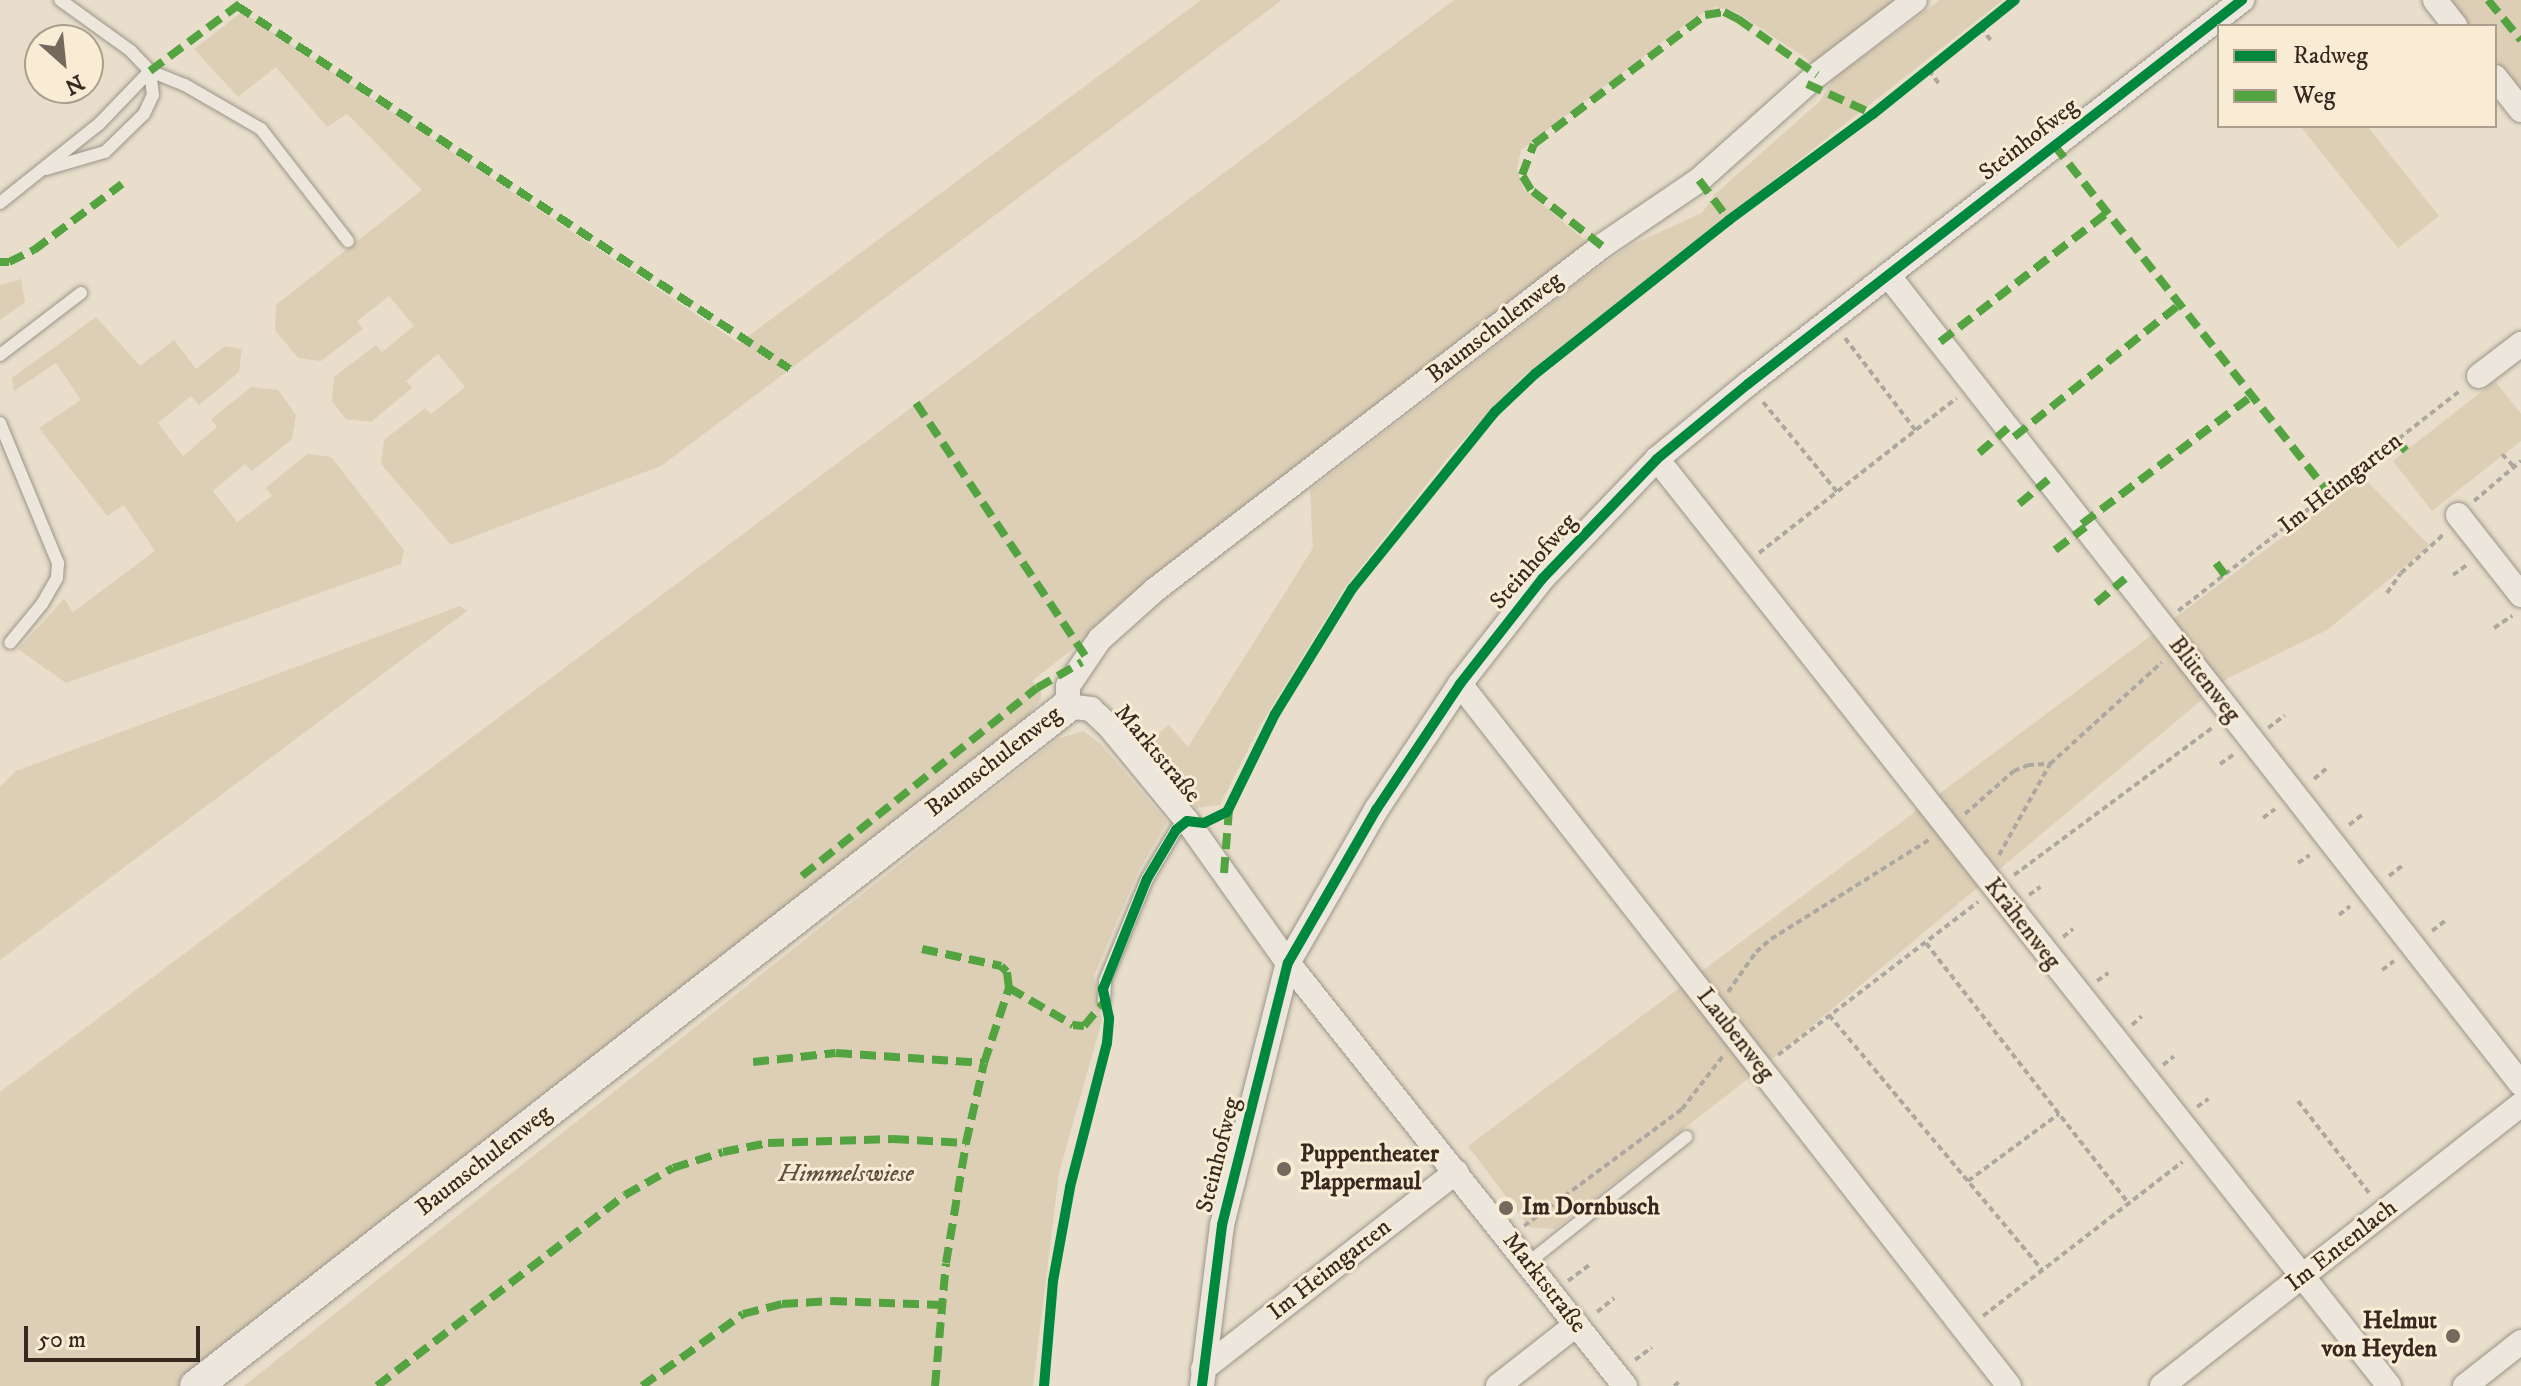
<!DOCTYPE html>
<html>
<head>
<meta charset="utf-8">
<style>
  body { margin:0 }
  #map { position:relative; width:2521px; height:1386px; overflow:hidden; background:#e8decb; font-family:"IM FELL DW Pica",serif }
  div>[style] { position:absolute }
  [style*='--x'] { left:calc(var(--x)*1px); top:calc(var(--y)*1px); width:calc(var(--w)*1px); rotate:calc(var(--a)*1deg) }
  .green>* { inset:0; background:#ddcfb6 }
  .path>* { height:4px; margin-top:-2px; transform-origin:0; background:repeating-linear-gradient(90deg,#aca79f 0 6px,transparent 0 10px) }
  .roads { filter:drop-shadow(0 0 2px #9b9488) drop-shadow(0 0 2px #9b9488) }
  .lane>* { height:12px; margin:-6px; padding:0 6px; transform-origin:6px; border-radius:6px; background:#ece6dd }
  .street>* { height:24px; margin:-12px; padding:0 12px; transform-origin:12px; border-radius:12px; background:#ece6dd }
  .secondary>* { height:32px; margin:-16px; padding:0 16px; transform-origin:16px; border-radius:16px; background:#ece6dd }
  .quiet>* { height:8px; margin-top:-4px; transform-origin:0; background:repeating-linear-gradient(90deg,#53a341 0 16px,transparent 0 24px) }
  .cycleway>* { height:10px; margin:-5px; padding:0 5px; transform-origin:5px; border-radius:5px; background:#00873e }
  .dots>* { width:22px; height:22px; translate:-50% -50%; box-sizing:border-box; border:4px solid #f8ecd5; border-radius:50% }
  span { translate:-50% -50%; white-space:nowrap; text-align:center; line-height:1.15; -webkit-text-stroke:6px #f8ecd5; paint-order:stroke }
  .street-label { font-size:24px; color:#372920 }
  .poi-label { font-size:24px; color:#372920; font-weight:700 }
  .left { translate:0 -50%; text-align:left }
  .right { translate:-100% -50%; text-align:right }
  .park-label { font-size:24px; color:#5e4f41; font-style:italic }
  .legend { position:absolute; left:2217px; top:24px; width:280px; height:104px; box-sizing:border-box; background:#f8ecd5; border:2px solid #ab9e8d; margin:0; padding:10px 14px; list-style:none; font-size:24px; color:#372920 }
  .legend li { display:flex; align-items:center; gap:16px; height:40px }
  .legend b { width:40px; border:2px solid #ab9e8d }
  .north { position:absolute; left:24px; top:24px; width:80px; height:80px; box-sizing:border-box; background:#f8ecd5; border:2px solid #ab9e8d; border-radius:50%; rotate:153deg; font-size:22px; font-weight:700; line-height:32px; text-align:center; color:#372920 }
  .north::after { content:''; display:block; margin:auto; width:28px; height:36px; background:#75685c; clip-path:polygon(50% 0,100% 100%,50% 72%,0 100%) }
  .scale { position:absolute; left:24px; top:1326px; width:176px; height:36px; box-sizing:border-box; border:4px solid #372920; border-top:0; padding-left:10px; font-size:24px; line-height:28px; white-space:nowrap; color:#372920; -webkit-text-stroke:6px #f8ecd5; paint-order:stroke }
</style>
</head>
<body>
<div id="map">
  <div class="green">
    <i style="clip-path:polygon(1201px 0,1282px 0,661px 466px,451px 545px,381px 464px,384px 440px,425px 408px,431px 414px,465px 387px,438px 354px,406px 381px,412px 388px,371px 422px,346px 419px,332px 401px,334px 377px,376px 345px,382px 352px,414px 326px,389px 296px,357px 321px,363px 329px,321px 361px,298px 358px,275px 330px,276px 305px,422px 190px,347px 114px,327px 127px,276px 67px,238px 97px,194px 49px,242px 12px,739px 343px)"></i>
    <i style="clip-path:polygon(1454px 0,1900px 0,1816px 65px,1736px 12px,1716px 7px,1695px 17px,1521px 150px,1517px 169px,1523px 188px,1589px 244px,1032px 681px,1041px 690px,1041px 699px,1021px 725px,693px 986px,180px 1386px,0 1386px,0 1092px)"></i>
    <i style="clip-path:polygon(1940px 0,2003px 0,1521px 378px,1453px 451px,1346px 586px,1260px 726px,1220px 805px,1196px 808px,1178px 780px,1144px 745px,1169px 725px,1188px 747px,1313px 548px,1310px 490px,1588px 275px,1631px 245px,1702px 213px,1715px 194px,1820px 101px,1833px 79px)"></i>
    <i style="clip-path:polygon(2449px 0,2521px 0,2521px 93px,2495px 60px,2495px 26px,2469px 26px)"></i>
    <i style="clip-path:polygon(2367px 126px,2439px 216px,2398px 248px,2301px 127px)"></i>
    <i style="clip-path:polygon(21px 279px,25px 302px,0 320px,0 285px)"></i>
    <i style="clip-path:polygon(96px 317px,140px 366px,174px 340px,196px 369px,225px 346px,242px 349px,239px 372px,199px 405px,191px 396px,158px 423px,183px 456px,217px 427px,211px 419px,251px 387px,278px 390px,296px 415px,292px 439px,252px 471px,245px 464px,213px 491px,237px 522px,272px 496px,266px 488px,307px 454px,331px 457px,404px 550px,401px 564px,66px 683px,18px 649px,64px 599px,73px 612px,155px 551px,124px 505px,107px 516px,39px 428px,81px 400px,56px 363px,14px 391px,12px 378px)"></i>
    <i style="clip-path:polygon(2495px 381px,2521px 414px,2521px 441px,2432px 511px,2393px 461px)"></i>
    <i style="clip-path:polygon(2363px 477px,2430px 546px,2327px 630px,2228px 678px,1758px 1071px,1555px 1229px,1529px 1227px,1468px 1146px)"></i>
    <i style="clip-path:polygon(460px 606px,467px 611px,0 960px,0 787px,16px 771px)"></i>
    <i style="clip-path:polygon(1083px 731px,1101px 744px,1167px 822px,1138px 872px,1094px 976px,1102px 1020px,1059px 1173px,1033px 1386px,244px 1386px,1057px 739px)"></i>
  </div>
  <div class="path">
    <i style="--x:1981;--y:27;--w:17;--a:54"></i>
    <i style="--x:1929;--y:70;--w:17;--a:54"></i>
    <i style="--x:1845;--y:338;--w:117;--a:52.6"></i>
    <i style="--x:1763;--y:402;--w:118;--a:50.5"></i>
    <i style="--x:2502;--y:454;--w:18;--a:47"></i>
    <i style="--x:2474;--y:501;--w:62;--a:-40.4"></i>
    <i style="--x:1759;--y:553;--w:251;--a:-38.1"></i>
    <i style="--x:2453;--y:575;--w:19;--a:-36"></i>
    <i style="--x:2387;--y:593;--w:24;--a:-55"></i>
    <i style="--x:2401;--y:573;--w:58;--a:-42.2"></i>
    <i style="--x:2178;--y:611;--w:359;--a:-38"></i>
    <i style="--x:2494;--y:628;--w:22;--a:-34"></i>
    <i style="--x:2268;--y:728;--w:21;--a:-37"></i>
    <i style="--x:2220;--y:764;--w:16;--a:-35"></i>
    <i style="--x:2314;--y:779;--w:17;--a:-40"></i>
    <i style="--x:1965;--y:814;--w:65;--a:-41.3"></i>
    <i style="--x:2014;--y:771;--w:15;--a:-23"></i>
    <i style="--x:2028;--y:765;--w:22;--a:-3"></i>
    <i style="--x:2263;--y:818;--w:15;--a:-37"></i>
    <i style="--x:2349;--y:825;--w:18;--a:-38"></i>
    <i style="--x:1999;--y:855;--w:104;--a:-60.7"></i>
    <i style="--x:2050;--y:764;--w:151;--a:-42.3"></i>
    <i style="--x:2298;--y:863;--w:14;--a:-34"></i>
    <i style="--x:2014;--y:875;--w:247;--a:-36.6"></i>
    <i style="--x:2389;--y:876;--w:18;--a:-38"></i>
    <i style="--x:2029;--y:895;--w:14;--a:-36"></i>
    <i style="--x:2339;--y:915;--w:14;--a:-39"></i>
    <i style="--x:2432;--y:931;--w:18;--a:-38"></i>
    <i style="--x:2063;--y:937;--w:13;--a:-39"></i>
    <i style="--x:1926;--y:943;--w:331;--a:52.1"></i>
    <i style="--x:2382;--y:970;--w:15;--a:-37"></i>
    <i style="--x:2097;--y:981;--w:14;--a:-36"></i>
    <i style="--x:1728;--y:992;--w:49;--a:-55"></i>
    <i style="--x:1756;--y:952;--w:20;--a:-41"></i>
    <i style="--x:1771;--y:939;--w:186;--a:-32.1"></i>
    <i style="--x:1829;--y:1015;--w:332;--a:50.1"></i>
    <i style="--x:2132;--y:1025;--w:13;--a:-42"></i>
    <i style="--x:1778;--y:1055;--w:252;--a:-37.4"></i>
    <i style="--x:2163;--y:1065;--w:14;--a:-39"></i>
    <i style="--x:2298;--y:1101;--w:118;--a:52.3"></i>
    <i style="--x:2197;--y:1107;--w:14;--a:-36"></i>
    <i style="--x:1968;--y:1181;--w:113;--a:-36.4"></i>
    <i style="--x:1524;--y:1226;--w:197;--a:-36.5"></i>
    <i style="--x:1682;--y:1109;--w:67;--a:-52.3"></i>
    <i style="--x:1568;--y:1281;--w:26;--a:-37"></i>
    <i style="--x:1597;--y:1312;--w:22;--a:-39"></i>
    <i style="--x:1983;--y:1316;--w:252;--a:-37.7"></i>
    <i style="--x:1635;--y:1360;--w:21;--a:-37"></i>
    <i style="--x:1674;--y:1386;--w:6;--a:-39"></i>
  </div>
  <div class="roads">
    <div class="lane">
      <i style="--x:46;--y:169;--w:61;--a:-16.1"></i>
      <i style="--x:105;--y:152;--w:54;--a:-44.3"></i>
      <i style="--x:144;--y:114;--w:21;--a:-65"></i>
      <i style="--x:153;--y:95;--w:24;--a:-97"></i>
      <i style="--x:150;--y:71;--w:28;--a:-134"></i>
      <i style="--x:131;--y:51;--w:87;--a:-144.3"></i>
      <i style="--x:0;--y:203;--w:127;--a:-38.6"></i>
      <i style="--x:99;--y:124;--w:74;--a:-46.1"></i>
      <i style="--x:150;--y:71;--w:38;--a:22"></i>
      <i style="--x:185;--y:85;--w:88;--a:30.1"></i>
      <i style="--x:261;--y:129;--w:142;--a:52.2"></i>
      <i style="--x:0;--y:355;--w:102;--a:-37.4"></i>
      <i style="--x:0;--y:423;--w:152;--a:67.5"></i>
      <i style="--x:58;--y:563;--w:15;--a:94"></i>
      <i style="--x:57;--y:578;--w:30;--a:120"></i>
      <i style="--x:42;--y:604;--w:50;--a:129.4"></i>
      <i style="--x:1104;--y:1002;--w:21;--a:-87"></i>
      <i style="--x:1105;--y:981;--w:110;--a:-67.6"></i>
      <i style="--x:1147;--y:879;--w:57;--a:-59.4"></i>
      <i style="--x:1176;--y:830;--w:14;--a:-39"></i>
      <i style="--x:1529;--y:1262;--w:201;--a:-38.5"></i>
    </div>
    <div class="street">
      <i style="--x:2435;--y:0;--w:33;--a:52"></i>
      <i style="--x:2495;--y:77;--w:42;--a:51.8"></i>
      <i style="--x:1888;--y:275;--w:1027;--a:51.96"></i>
      <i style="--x:2479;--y:376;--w:53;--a:-37.3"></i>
      <i style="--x:1657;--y:459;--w:1181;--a:51.7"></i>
      <i style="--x:2458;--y:515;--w:102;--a:51.8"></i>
      <i style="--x:1460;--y:684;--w:891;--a:51.97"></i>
      <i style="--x:1203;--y:1369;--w:321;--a:-37.9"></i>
      <i style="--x:1202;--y:1386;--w:162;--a:-82.9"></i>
      <i style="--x:1222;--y:1225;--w:270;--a:-75.9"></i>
      <i style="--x:1288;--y:963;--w:177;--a:-60.1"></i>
      <i style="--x:1376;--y:810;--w:151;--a:-56.3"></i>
      <i style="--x:1460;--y:684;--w:133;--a:-52"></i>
      <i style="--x:1542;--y:579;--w:166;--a:-46.2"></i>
      <i style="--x:1657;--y:459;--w:118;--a:-39.5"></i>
      <i style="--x:1748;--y:384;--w:626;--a:-37.86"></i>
      <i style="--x:1498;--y:1386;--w:100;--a:-38.1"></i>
      <i style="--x:1625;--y:1386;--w:541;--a:-128.54"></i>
      <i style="--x:1288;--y:963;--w:174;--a:-125.4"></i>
      <i style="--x:1187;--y:821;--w:123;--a:-129.4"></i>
      <i style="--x:1109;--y:726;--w:25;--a:-137"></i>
      <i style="--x:1091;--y:709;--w:23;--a:-173"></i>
      <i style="--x:1068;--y:706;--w:20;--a:-90"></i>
      <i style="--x:1068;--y:686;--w:57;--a:-55.8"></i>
      <i style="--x:1100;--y:639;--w:75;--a:-41.8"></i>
      <i style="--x:1156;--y:589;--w:563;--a:-37.56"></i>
      <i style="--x:1602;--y:246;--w:117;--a:-34.2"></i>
      <i style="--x:1699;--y:180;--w:158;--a:-41.7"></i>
      <i style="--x:1817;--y:75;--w:123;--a:-37.4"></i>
      <i style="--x:2162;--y:1386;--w:456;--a:-38.1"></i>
      <i style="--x:2465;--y:1386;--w:71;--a:-38.2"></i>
    </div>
    <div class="secondary">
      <i style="--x:196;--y:1386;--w:1106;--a:-37.95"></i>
    </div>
  </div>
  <div class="quiet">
    <i style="--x:2488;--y:0;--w:52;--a:50.5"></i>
    <i style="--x:237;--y:6;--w:661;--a:33.28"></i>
    <i style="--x:150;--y:71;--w:119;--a:-36.8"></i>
    <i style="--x:1807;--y:84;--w:72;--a:24.4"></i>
    <i style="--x:2054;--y:145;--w:444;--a:51.7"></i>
    <i style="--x:1699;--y:180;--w:50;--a:53.1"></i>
    <i style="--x:1602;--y:246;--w:90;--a:-141.7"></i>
    <i style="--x:1531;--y:190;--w:17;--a:-121"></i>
    <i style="--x:1522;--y:175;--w:33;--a:-69"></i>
    <i style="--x:1534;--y:144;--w:214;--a:-37"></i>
    <i style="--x:1705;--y:15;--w:19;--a:-9"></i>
    <i style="--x:1724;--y:12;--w:16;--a:27"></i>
    <i style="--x:1738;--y:19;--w:97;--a:35.3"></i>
    <i style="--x:0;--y:262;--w:9;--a:0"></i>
    <i style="--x:9;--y:262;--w:28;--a:-26"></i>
    <i style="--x:34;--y:250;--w:110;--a:-36.9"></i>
    <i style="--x:1940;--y:342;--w:211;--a:-37.7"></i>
    <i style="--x:916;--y:403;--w:306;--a:56.2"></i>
    <i style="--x:2014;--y:437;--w:211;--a:-38.7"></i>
    <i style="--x:2397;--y:440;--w:14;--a:51"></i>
    <i style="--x:1979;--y:453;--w:38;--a:-41"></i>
    <i style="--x:2019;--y:504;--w:38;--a:-40"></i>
    <i style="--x:2082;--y:524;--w:213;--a:-37"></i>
    <i style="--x:2055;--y:550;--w:38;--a:-37"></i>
    <i style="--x:2216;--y:563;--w:15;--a:53"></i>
    <i style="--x:2096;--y:603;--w:38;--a:-40"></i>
    <i style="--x:1224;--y:873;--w:64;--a:-85.5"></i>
    <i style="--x:802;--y:876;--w:301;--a:-38.7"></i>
    <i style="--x:1037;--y:688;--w:52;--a:-30"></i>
    <i style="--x:922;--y:949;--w:81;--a:12.1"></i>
    <i style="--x:1001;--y:966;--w:8;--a:45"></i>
    <i style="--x:1007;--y:972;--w:16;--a:83"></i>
    <i style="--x:1009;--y:988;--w:74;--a:30"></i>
    <i style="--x:1073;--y:1025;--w:11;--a:5"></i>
    <i style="--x:1084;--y:1026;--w:31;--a:-50"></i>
    <i style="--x:753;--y:1062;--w:83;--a:-6.2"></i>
    <i style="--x:836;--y:1053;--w:148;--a:3.9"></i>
    <i style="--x:377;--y:1386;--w:313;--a:-37.6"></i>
    <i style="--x:625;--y:1195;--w:55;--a:-29.4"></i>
    <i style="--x:673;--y:1168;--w:52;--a:-17.7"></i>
    <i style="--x:723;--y:1152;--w:46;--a:-11.3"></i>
    <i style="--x:768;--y:1143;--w:125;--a:-1.8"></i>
    <i style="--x:893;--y:1139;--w:73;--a:3.1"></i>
    <i style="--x:642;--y:1386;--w:124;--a:-35.5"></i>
    <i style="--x:743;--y:1314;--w:40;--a:-14.4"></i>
    <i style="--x:782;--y:1304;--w:49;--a:-3.5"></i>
    <i style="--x:831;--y:1301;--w:111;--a:2.1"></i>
    <i style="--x:935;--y:1386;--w:123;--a:-84.9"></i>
    <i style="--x:946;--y:1263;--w:122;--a:-80.5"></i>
    <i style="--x:966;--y:1143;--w:82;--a:-77.3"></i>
    <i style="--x:984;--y:1063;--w:79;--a:-71.6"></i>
  </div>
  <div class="cycleway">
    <i style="--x:1044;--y:1386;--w:105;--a:-85.1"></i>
    <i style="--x:1053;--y:1281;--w:96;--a:-79.7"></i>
    <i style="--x:1070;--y:1187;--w:149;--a:-75.6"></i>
    <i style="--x:1107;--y:1043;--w:25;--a:-85"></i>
    <i style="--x:1109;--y:1018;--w:30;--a:-102"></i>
    <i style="--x:1103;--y:989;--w:118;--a:-68.2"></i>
    <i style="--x:1147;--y:879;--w:57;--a:-59.4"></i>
    <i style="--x:1176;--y:830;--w:14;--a:-39"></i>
    <i style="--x:1187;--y:821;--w:17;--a:7"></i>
    <i style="--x:1204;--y:823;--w:25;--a:-26"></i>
    <i style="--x:1227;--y:812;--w:109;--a:-63.9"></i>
    <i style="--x:1275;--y:714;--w:147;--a:-58.4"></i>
    <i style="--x:1352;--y:589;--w:228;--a:-51.1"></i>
    <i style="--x:1495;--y:412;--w:55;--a:-43.5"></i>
    <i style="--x:1535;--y:374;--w:248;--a:-38.4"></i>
    <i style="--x:1729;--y:220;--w:179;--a:-36.4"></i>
    <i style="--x:1873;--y:114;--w:182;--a:-38.8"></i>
    <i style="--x:1202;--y:1386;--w:162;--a:-82.9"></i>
    <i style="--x:1222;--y:1225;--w:270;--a:-75.9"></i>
    <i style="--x:1288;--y:963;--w:177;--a:-60.1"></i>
    <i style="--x:1376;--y:810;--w:151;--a:-56.3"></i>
    <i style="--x:1460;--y:684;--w:133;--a:-52"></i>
    <i style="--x:1542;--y:579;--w:166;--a:-46.2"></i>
    <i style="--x:1657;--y:459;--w:118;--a:-39.5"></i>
    <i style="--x:1748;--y:384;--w:626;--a:-37.86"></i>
  </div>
  <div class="dots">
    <i style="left:1284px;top:1169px;background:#75685c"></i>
    <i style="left:1506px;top:1208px;background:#75685c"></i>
    <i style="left:2453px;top:1336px;background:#75685c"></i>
  </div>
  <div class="street-label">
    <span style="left:2029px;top:140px;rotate:-38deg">Steinhofweg</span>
    <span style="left:1495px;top:328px;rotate:-38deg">Baumschulenweg</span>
    <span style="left:2341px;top:484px;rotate:-38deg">Im Heimgarten</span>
    <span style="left:1534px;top:562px;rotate:-49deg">Steinhofweg</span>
    <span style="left:2204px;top:680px;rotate:52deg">Blütenweg</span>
    <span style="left:1157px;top:754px;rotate:50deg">Marktstraße</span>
    <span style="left:994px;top:762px;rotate:-38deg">Baumschulenweg</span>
    <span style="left:2022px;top:924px;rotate:52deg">Krähenweg</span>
    <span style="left:1735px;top:1035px;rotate:52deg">Laubenweg</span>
    <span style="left:1219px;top:1155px;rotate:-76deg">Steinhofweg</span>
    <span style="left:484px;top:1161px;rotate:-38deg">Baumschulenweg</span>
    <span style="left:2342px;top:1246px;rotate:-38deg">Im Entenlach</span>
    <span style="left:1330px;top:1270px;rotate:-38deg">Im Heimgarten</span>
    <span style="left:1544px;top:1283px;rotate:52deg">Marktstraße</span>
  </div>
  <div class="poi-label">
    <span class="left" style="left:1300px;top:1169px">Puppentheater<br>Plappermaul</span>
    <span class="left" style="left:1522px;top:1208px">Im Dornbusch</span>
    <span class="right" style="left:2437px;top:1336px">Helmut<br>von Heyden</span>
  </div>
  <div class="park-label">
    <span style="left:846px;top:1175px">Himmelswiese</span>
  </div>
  <ul class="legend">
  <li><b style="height:10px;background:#00873e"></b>Radweg</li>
  <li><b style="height:10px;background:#53a341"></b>Weg</li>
  </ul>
  <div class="north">N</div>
  <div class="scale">50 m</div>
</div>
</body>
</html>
